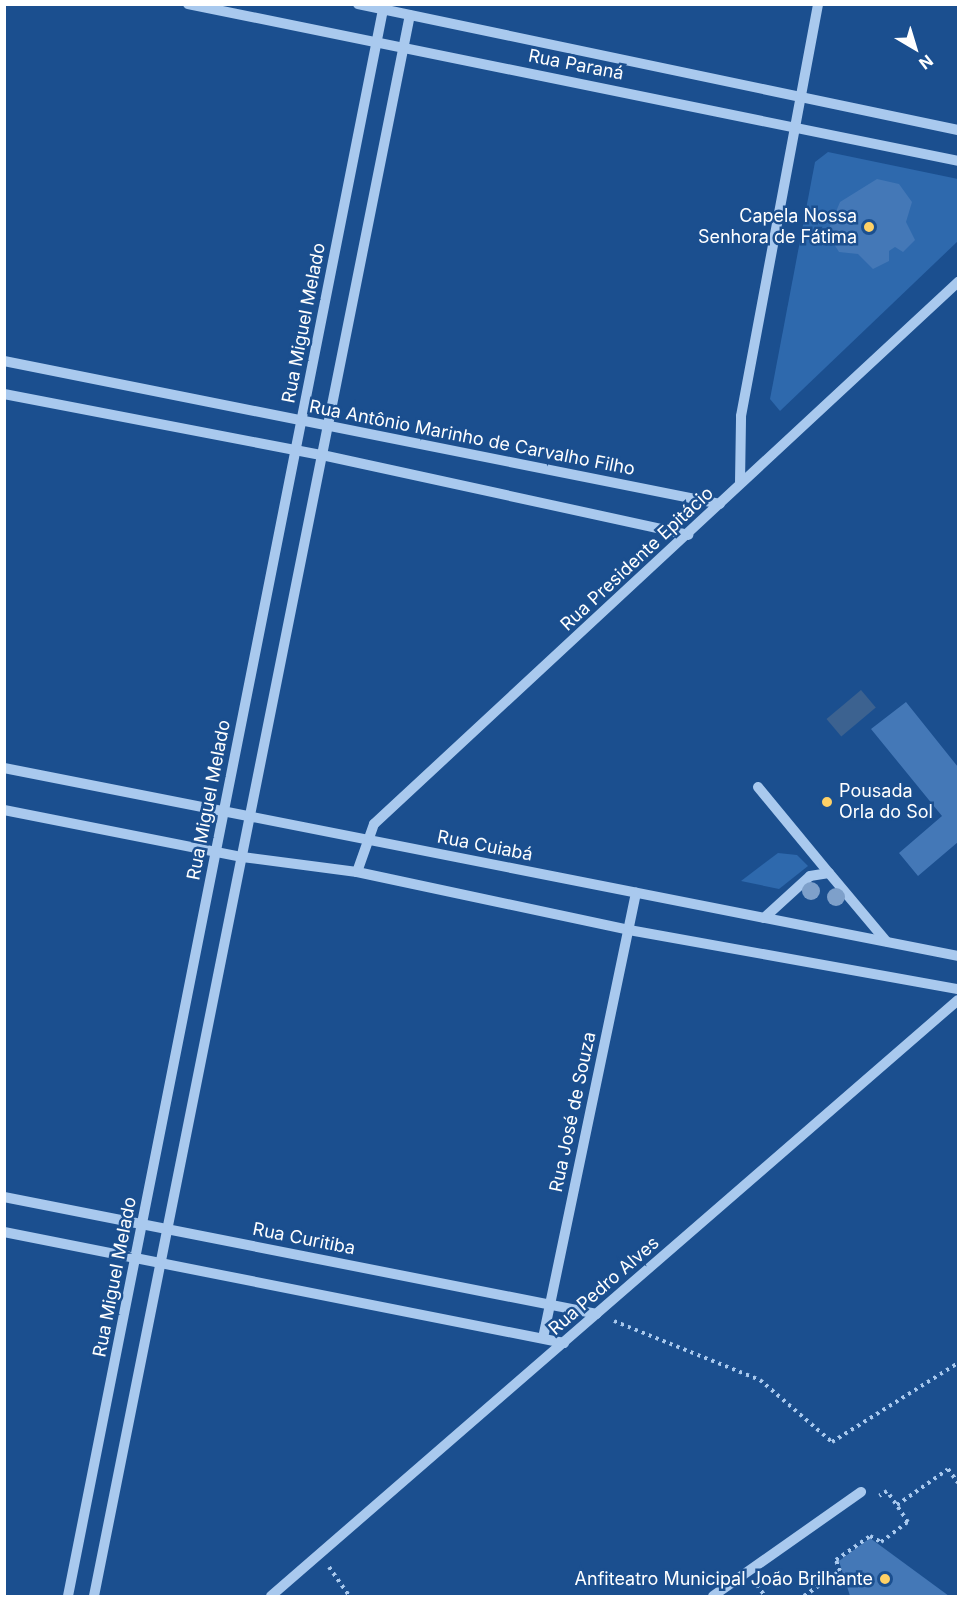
<!DOCTYPE html>
<html>
<head>
<meta charset="utf-8">
<style>
  body { margin:0 }
  #map { position:relative; width:963px; height:1601px; overflow:hidden; background:#1b4f8f; font-family:Inter,sans-serif }
  div>[style] { position:absolute }
  [style*='--x'] { left:calc(var(--x)*1px); top:calc(var(--y)*1px); width:calc(var(--w)*1px); rotate:calc(var(--a)*1deg) }
  .green>* { inset:0; background:#2e69ad }
  .water>* { inset:0; background:#3c6290; transform-origin:0 0 }
  .building>* { inset:0; background:#4478b7 }
  .path>* { height:4px; margin-top:-2px; transform-origin:0; background:repeating-linear-gradient(90deg,#a9c9ee 0 3px,transparent 0 7.5px) }
  .minor>* { height:10px; margin:-5px; padding:0 5px; transform-origin:5px; border-radius:5px; background:#a9c9ee }
  .trees>* { width:18px; height:18px; margin:-9px; border-radius:50%; background:#7ea0ca }
  .dots>* { width:16px; height:16px; translate:-50% -50%; box-sizing:border-box; border:3px solid #1b4f8f; border-radius:50% }
  span { translate:-50% -50%; white-space:nowrap; text-align:center; line-height:1.15; -webkit-text-stroke:5px #1b4f8f; paint-order:stroke }
  .street-label { font-size:18px; color:#fff }
  .poi-label { font-size:18px; color:#fff }
  .right { translate:-100% -50%; text-align:right }
  .left { translate:0 -50%; text-align:left }
  .frame { position:absolute; inset:0; border:6px solid #fff; pointer-events:none }
  .north { position:absolute; left:885px; top:18px; width:60px; height:60px; -webkit-text-stroke:4px #1b4f8f; paint-order:stroke; rotate:142deg; font-size:16px; font-weight:700; line-height:24px; text-align:center; color:#fff }
  .north::after { content:''; display:block; margin:auto; width:21px; height:27px; background:#fff; clip-path:polygon(50% 0,100% 100%,50% 72%,0 100%) }
</style>
</head>
<body>
<div id="map">
  <div class="green">
    <i style="clip-path:polygon(828px 152px,958px 179px,958px 241px,780px 411px,770px 399px,815px 162px)"></i>
    <i style="clip-path:polygon(778px 853px,797px 855px,808px 866px,779px 889px,741px 881px)"></i>
  </div>
  <div class="water">
    <i style="left:861px;top:690px;width:23px;height:45px;rotate:50deg"></i>
  </div>
  <div class="building">
    <i style="clip-path:polygon(877px 179px,899px 184px,912px 202px,906px 222px,915px 240px,903px 252px,895px 247px,889px 251px,889px 261px,873px 269px,858px 254px,839px 252px,827px 233px,840px 202px)"></i>
    <i style="clip-path:polygon(906px 702px,958px 767px,958px 842px,918px 876px,899px 853px,942px 816px,871px 729px)"></i>
    <i style="clip-path:polygon(870px 1538px,949px 1596px,850px 1596px,839px 1561px)"></i>
  </div>
  <div class="path">
    <i style="--x:614;--y:1321;--w:157;--a:22"></i>
    <i style="--x:760;--y:1380;--w:95;--a:40.7"></i>
    <i style="--x:832;--y:1442;--w:149;--a:-32.1"></i>
    <i style="--x:897;--y:1505;--w:62;--a:-35.2"></i>
    <i style="--x:948;--y:1469;--w:17;--a:54"></i>
    <i style="--x:329;--y:1567;--w:35;--a:55"></i>
    <i style="--x:757;--y:1585;--w:14;--a:54"></i>
    <i style="--x:804;--y:1596;--w:44;--a:-34.8"></i>
    <i style="--x:840;--y:1571;--w:12;--a:-110"></i>
    <i style="--x:836;--y:1560;--w:42;--a:-35.2"></i>
    <i style="--x:870;--y:1536;--w:13;--a:29"></i>
    <i style="--x:881;--y:1542;--w:34;--a:-37"></i>
    <i style="--x:908;--y:1522;--w:37;--a:-124"></i>
    <i style="--x:887;--y:1491;--w:9;--a:148"></i>
  </div>
  <div class="minor">
    <i style="--x:188;--y:4;--w:786;--a:11.52"></i>
    <i style="--x:358;--y:4;--w:613;--a:11.86"></i>
    <i style="--x:4;--y:361;--w:730;--a:11.29"></i>
    <i style="--x:4;--y:394;--w:324;--a:10.9"></i>
    <i style="--x:322;--y:455;--w:375;--a:12.3"></i>
    <i style="--x:740;--y:483;--w:67;--a:-89.1"></i>
    <i style="--x:741;--y:416;--w:419;--a:-79.4"></i>
    <i style="--x:4;--y:768;--w:972;--a:11.15"></i>
    <i style="--x:758;--y:787;--w:112;--a:50.5"></i>
    <i style="--x:4;--y:810;--w:243;--a:11.2"></i>
    <i style="--x:242;--y:857;--w:116;--a:7.4"></i>
    <i style="--x:357;--y:872;--w:278;--a:12"></i>
    <i style="--x:629;--y:930;--w:334;--a:10.2"></i>
    <i style="--x:357;--y:872;--w:51;--a:-70.5"></i>
    <i style="--x:374;--y:824;--w:797;--a:-42.86"></i>
    <i style="--x:764;--y:918;--w:62;--a:-42.4"></i>
    <i style="--x:810;--y:876;--w:19;--a:-9"></i>
    <i style="--x:829;--y:873;--w:89;--a:50"></i>
    <i style="--x:4;--y:1197;--w:604;--a:11.16"></i>
    <i style="--x:4;--y:1232;--w:571;--a:11.21"></i>
    <i style="--x:543;--y:1338;--w:455;--a:-78.2"></i>
    <i style="--x:68;--y:1596;--w:1617;--a:-78.77"></i>
    <i style="--x:94;--y:1596;--w:1612;--a:-78.7"></i>
    <i style="--x:271;--y:1596;--w:909;--a:-40.94"></i>
    <i style="--x:713;--y:1596;--w:181;--a:-35.1"></i>
  </div>
  <div class="trees">
    <i style="left:811px;top:891px"></i>
    <i style="left:836px;top:897px"></i>
  </div>
  <div class="dots">
    <i style="left:869px;top:227px;background:#ffd166"></i>
    <i style="left:827px;top:802px;background:#ffd166"></i>
    <i style="left:885px;top:1579px;background:#ffd166"></i>
  </div>
  <div class="street-label">
    <span style="left:576px;top:65px;rotate:11deg">Rua Paraná</span>
    <span style="left:304px;top:323px;rotate:-79deg">Rua Miguel Melado</span>
    <span style="left:472px;top:438px;rotate:11deg">Rua Antônio Marinho de Carvalho Filho</span>
    <span style="left:637px;top:559px;rotate:-43deg">Rua Presidente Epitácio</span>
    <span style="left:209px;top:800px;rotate:-79deg">Rua Miguel Melado</span>
    <span style="left:485px;top:846px;rotate:11deg">Rua Cuiabá</span>
    <span style="left:573px;top:1112px;rotate:-78deg">Rua José de Souza</span>
    <span style="left:304px;top:1239px;rotate:11deg">Rua Curitiba</span>
    <span style="left:115px;top:1277px;rotate:-79deg">Rua Miguel Melado</span>
    <span style="left:604px;top:1286px;rotate:-41deg">Rua Pedro Alves</span>
  </div>
  <div class="poi-label">
    <span class="right" style="left:857px;top:227px">Capela Nossa<br>Senhora de Fátima</span>
    <span class="left" style="left:839px;top:802px">Pousada<br>Orla do Sol</span>
    <span class="right" style="left:873px;top:1579px">Anfiteatro Municipal João Brilhante</span>
  </div>
  <div class="frame"></div>
  <div class="north">N</div>
</div>
</body>
</html>
